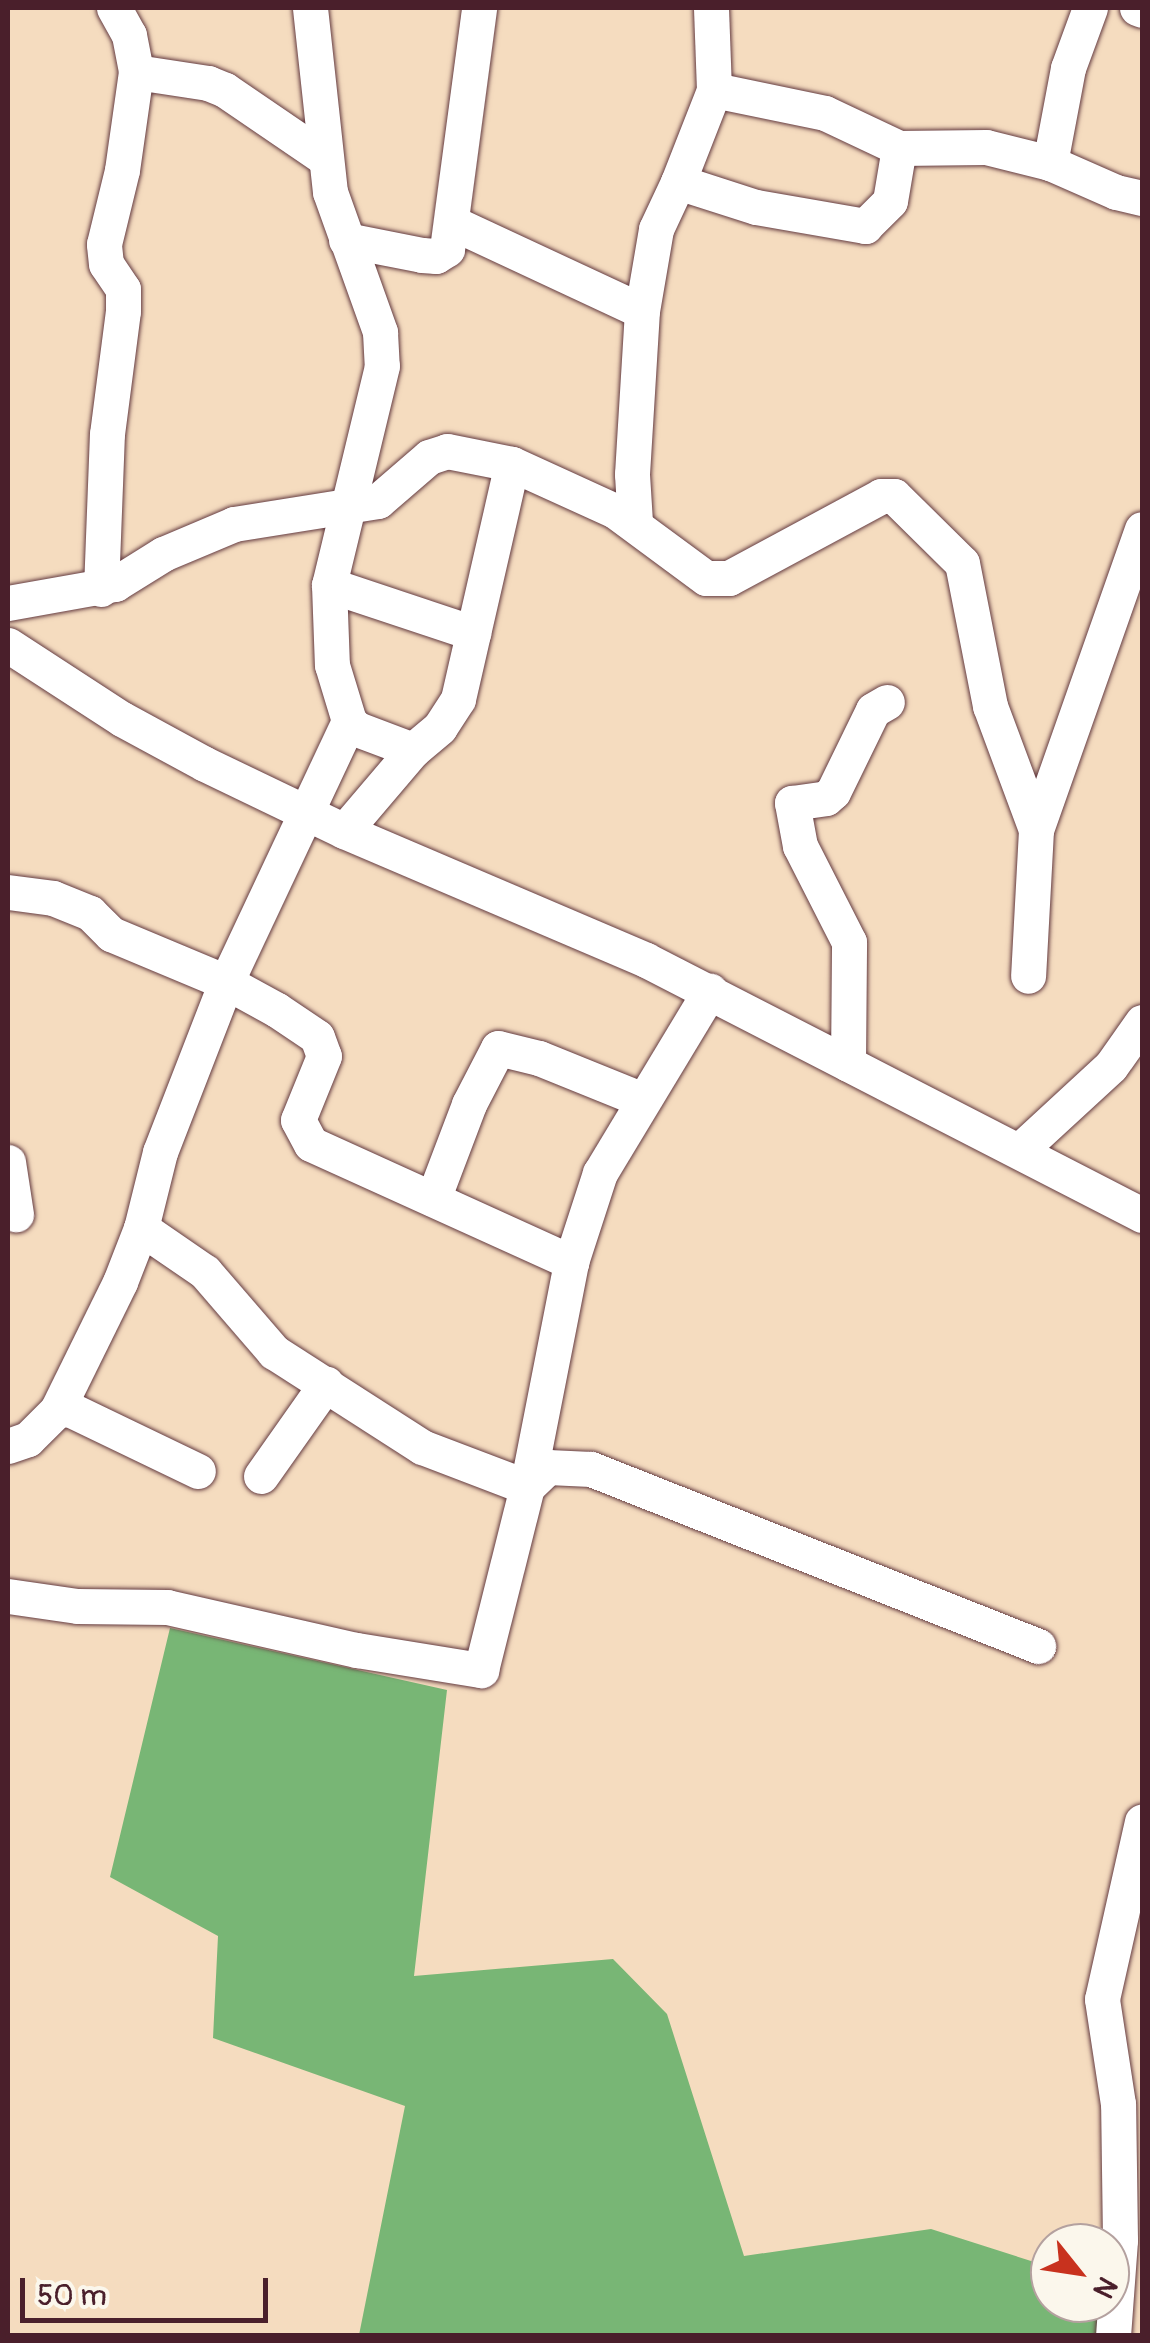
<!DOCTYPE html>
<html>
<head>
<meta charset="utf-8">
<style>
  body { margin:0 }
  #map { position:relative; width:1150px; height:2343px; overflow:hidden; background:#f5dcbf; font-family:Pangolin,sans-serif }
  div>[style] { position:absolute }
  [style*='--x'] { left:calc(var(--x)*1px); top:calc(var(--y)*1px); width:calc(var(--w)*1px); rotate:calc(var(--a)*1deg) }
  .forest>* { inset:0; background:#78b675 }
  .roads { filter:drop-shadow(0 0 2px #643b41) drop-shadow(0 0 2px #643b41) }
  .street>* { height:35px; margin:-17.5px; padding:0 17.5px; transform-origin:17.5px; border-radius:17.5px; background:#fff }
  span { translate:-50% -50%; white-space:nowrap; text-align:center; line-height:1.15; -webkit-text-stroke:9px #fbf7ec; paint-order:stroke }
  .frame { position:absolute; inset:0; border:10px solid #4a1f2b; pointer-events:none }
  .north { position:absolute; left:1030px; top:2223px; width:100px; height:100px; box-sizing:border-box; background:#fbf7ec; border:2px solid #b4a19f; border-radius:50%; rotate:120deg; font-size:28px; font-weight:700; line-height:40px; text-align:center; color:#4a1f2b }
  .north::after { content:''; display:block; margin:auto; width:35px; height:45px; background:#c8321e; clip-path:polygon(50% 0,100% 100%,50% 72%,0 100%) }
  .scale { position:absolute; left:20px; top:2278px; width:248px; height:45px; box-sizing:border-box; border:5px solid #4a1f2b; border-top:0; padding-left:12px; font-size:30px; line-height:35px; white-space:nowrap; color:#4a1f2b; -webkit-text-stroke:8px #fbf7ec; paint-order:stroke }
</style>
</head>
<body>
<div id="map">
  <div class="forest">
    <i style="clip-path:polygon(170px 1628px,447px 1690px,414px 1976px,613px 1959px,667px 2014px,744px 2256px,931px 2229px,1050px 2267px,1050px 2303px,1097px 2303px,1107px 2335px,359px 2335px,405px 2106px,213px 2038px,218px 1936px,110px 1877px)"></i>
  </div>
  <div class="roads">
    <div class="street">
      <i style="--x:114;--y:8;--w:31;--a:61"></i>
      <i style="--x:129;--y:35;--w:38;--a:79"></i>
      <i style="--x:136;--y:72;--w:73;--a:8.7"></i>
      <i style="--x:208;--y:83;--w:18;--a:22"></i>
      <i style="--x:225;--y:90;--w:122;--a:34.3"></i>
      <i style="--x:310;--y:8;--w:185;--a:83.8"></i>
      <i style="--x:330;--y:192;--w:149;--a:70.3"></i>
      <i style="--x:380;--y:332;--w:34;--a:87"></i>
      <i style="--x:382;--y:366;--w:225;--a:103.6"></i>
      <i style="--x:329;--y:585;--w:80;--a:87.9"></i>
      <i style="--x:332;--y:665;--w:59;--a:73.1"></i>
      <i style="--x:349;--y:721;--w:11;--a:45"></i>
      <i style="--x:357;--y:729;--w:60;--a:20.6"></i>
      <i style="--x:413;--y:750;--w:106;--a:130.4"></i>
      <i style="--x:1090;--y:8;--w:64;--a:110.1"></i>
      <i style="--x:1068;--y:68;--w:97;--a:100.7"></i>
      <i style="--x:1050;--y:163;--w:72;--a:23.7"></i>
      <i style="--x:1116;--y:192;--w:27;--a:13"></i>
      <i style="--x:1137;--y:8;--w:5;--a:22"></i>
      <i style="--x:714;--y:90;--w:113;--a:11.7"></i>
      <i style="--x:825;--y:113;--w:82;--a:25.3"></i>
      <i style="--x:678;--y:182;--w:99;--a:-68.6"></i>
      <i style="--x:714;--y:90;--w:82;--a:-92.1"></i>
      <i style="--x:453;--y:223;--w:208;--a:25"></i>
      <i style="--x:346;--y:240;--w:77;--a:11.2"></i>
      <i style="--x:422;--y:255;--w:14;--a:4"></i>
      <i style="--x:436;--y:256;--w:13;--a:-32"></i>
      <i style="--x:447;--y:249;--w:243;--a:-82.4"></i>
      <i style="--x:635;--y:522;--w:48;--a:-93.6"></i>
      <i style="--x:632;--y:474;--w:163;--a:-86.5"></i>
      <i style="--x:642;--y:311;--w:83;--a:-80.3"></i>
      <i style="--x:656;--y:229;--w:52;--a:-64.9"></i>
      <i style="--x:678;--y:182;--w:82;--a:17.8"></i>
      <i style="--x:756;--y:207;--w:111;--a:9.9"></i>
      <i style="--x:865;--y:226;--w:35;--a:-45"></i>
      <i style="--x:890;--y:201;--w:54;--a:-80.4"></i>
      <i style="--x:899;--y:148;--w:87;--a:-0.7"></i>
      <i style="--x:986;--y:147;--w:66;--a:14"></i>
      <i style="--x:329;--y:585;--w:152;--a:18.4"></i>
      <i style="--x:101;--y:589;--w:155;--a:-87.8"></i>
      <i style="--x:107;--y:434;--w:124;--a:-82.6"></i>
      <i style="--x:123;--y:311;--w:22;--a:-90"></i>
      <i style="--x:123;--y:289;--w:30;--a:-124"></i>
      <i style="--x:106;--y:264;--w:20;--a:-96"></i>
      <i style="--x:104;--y:244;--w:76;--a:-76.3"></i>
      <i style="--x:122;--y:170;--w:99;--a:-81.9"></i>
      <i style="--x:8;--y:603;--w:109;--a:-10.1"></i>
      <i style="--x:115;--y:584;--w:57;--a:-32"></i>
      <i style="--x:163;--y:554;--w:77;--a:-22.9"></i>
      <i style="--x:234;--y:524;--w:146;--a:-9.1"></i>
      <i style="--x:378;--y:501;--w:67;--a:-40.8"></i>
      <i style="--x:429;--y:457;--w:19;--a:-18"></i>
      <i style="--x:447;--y:451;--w:66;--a:11.3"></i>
      <i style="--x:512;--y:464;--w:113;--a:24.5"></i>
      <i style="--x:615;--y:511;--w:113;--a:36.4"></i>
      <i style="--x:706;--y:578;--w:23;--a:0"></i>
      <i style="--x:729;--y:578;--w:173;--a:-28.3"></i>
      <i style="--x:881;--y:496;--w:13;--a:0"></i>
      <i style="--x:894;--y:496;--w:95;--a:44.6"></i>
      <i style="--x:962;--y:563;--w:146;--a:78.9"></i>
      <i style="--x:990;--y:706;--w:132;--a:69.6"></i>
      <i style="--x:1036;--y:830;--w:146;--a:93.1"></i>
      <i style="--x:8;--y:645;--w:136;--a:33"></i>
      <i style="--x:122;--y:719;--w:94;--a:28.5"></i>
      <i style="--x:205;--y:764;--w:154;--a:25.7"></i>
      <i style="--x:344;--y:831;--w:328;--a:23.1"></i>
      <i style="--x:646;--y:960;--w:558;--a:27.21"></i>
      <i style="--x:349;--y:721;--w:289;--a:115.2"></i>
      <i style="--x:226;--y:982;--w:182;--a:111.2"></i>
      <i style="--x:160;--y:1152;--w:78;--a:104"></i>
      <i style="--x:141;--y:1228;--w:78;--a:34.5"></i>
      <i style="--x:205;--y:1272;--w:106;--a:49.2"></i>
      <i style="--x:274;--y:1352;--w:176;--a:32.7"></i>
      <i style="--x:422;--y:1447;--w:112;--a:20.9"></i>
      <i style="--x:527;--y:1487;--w:29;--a:-44"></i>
      <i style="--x:548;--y:1467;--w:43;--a:2.7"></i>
      <i style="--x:591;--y:1469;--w:481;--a:21.6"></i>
      <i style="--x:413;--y:750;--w:35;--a:-40"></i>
      <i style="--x:440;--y:727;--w:33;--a:-57"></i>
      <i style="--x:458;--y:699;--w:241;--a:-77.1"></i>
      <i style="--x:1036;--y:830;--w:319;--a:-70.6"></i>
      <i style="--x:8;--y:892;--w:45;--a:7.6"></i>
      <i style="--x:53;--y:898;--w:40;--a:22"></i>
      <i style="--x:90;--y:913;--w:30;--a:45"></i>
      <i style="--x:111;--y:934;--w:125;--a:22.7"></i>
      <i style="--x:226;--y:982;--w:58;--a:28.8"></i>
      <i style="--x:277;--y:1010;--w:48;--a:34"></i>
      <i style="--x:317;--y:1037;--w:20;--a:70"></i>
      <i style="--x:324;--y:1056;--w:69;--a:112.1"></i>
      <i style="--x:298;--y:1120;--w:27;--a:62"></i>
      <i style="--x:311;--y:1144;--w:286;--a:24.4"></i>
      <i style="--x:848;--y:1064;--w:122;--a:-89.5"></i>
      <i style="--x:849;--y:942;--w:108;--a:-117"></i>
      <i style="--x:800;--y:846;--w:44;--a:-100.5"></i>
      <i style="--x:792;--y:803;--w:34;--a:-8"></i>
      <i style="--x:826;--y:798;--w:9;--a:-41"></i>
      <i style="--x:833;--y:792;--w:91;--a:-64"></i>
      <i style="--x:873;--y:710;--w:16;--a:-30"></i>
      <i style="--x:1021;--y:1149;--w:122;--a:-42.7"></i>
      <i style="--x:1111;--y:1066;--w:54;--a:-54.8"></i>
      <i style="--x:8;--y:1162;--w:53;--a:81.3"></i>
      <i style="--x:433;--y:1199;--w:102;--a:-69.2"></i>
      <i style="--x:469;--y:1104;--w:63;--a:-62.6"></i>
      <i style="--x:498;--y:1048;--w:42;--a:13.7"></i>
      <i style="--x:539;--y:1058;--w:112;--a:22"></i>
      <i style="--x:57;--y:1410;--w:143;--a:-63.8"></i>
      <i style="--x:120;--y:1282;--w:58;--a:-68.7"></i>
      <i style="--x:8;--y:1446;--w:21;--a:-19"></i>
      <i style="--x:28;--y:1439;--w:41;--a:-45"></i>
      <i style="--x:57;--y:1410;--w:12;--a:-5"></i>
      <i style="--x:69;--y:1409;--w:143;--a:25.7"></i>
      <i style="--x:261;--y:1476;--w:113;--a:-54.8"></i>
      <i style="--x:8;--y:1596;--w:70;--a:8.2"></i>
      <i style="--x:77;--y:1606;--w:90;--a:0.6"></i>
      <i style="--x:167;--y:1607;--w:195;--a:12.8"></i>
      <i style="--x:357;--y:1650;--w:126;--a:9.2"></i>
      <i style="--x:481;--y:1670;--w:189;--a:-75.9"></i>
      <i style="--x:527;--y:1487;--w:229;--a:-78.9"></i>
      <i style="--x:571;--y:1262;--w:94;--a:-72"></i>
      <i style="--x:600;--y:1173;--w:213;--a:-58.9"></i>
      <i style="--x:1113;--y:2336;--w:96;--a:-85.8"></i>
      <i style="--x:1120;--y:2240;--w:136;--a:-90.8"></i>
      <i style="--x:1118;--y:2104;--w:106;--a:-98.7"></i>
      <i style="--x:1102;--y:1999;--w:182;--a:-77.3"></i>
    </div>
  </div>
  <div class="frame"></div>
  <div class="north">N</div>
  <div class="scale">50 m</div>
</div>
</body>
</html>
